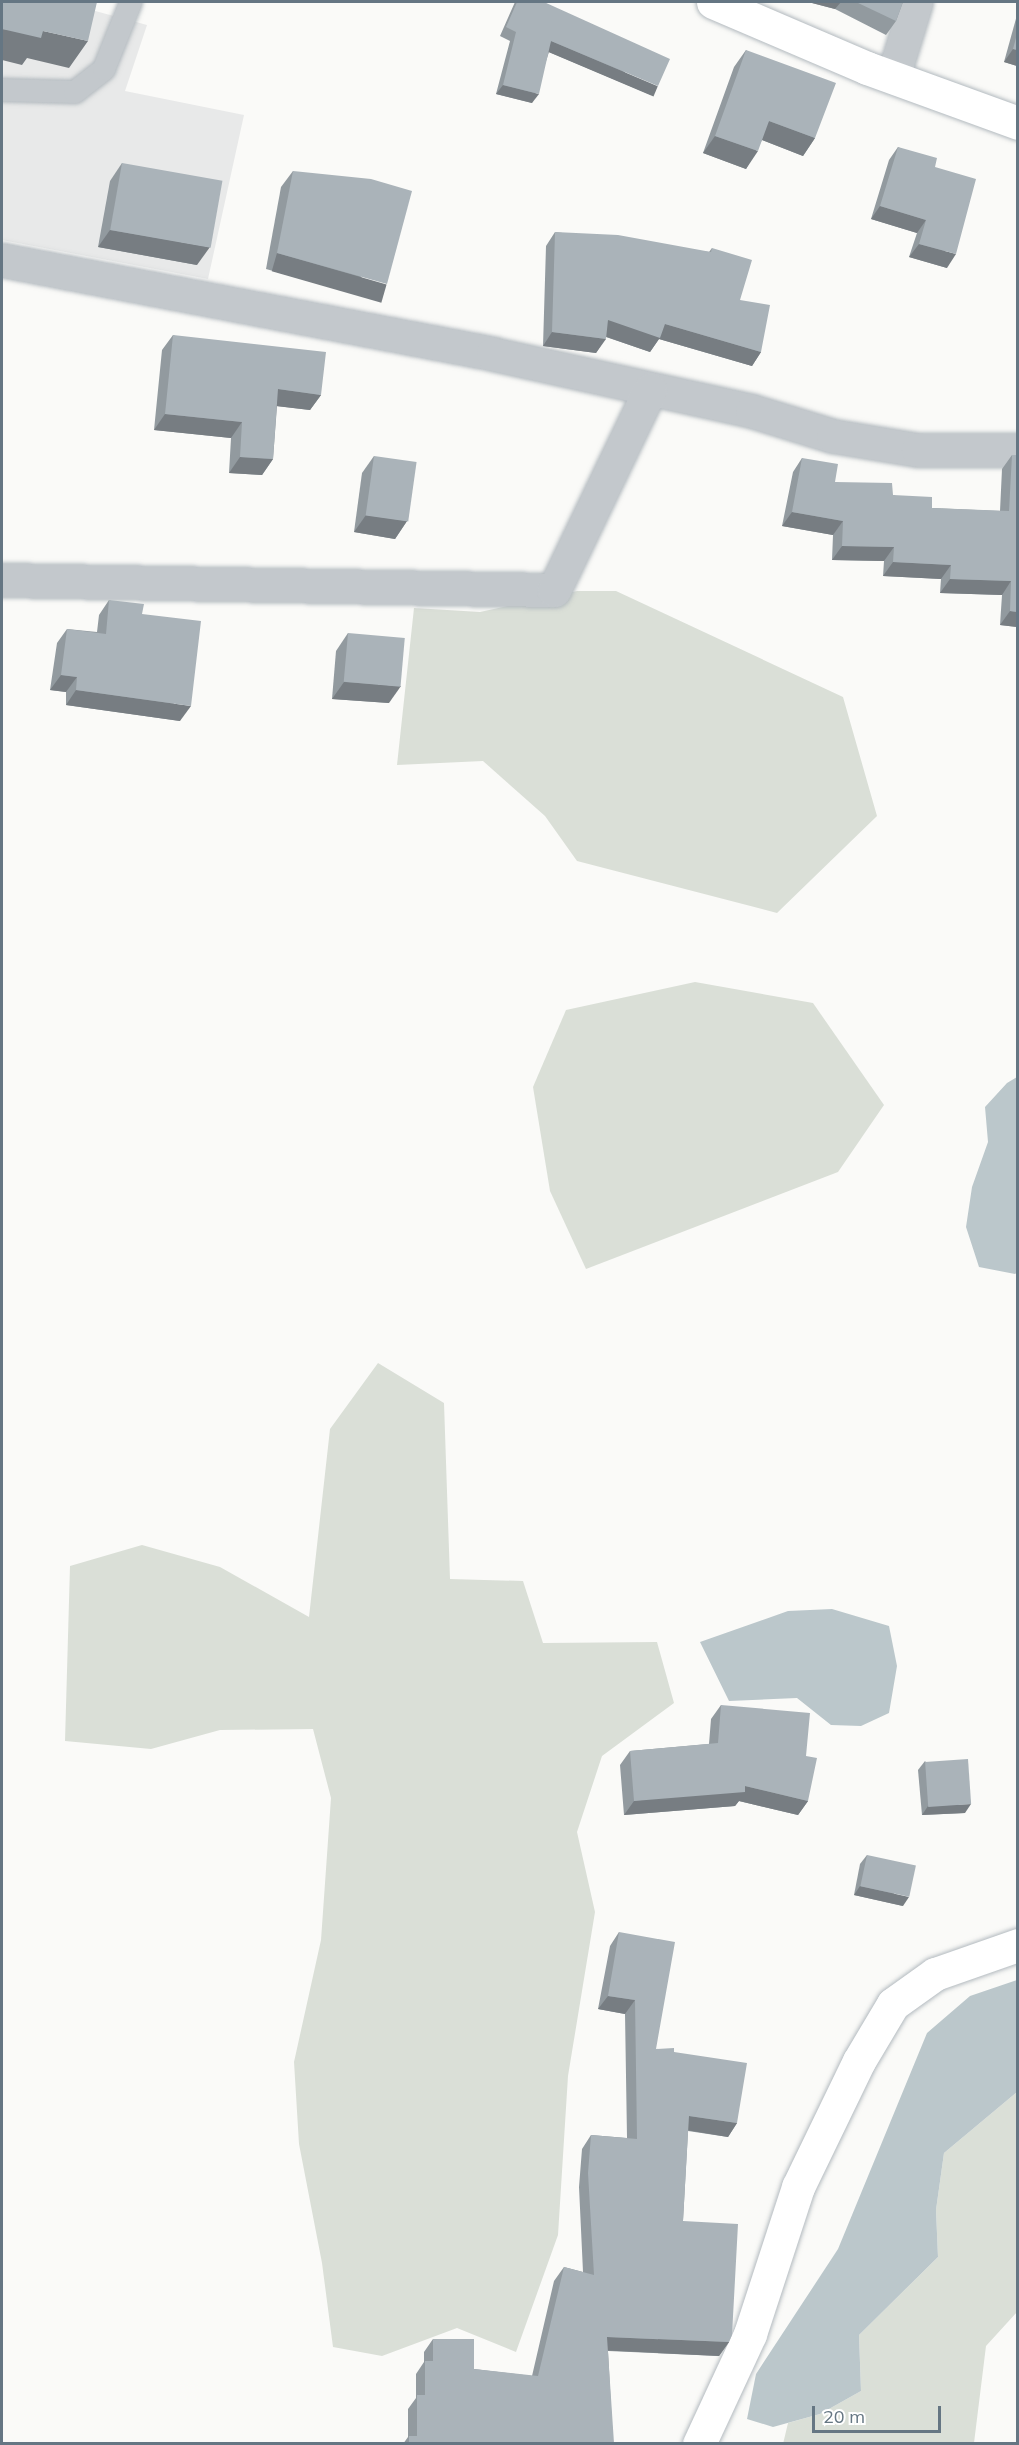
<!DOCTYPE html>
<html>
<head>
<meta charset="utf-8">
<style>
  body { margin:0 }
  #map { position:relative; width:1019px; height:2445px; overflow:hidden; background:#fafaf8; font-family:Mulish,sans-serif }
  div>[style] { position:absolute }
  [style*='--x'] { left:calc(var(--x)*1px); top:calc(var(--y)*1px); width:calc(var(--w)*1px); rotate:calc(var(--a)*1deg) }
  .built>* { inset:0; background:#e8e9e9 }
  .green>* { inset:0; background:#dadfd7 }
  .water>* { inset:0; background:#bbc7cb }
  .roads { filter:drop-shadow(0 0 2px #b3babf) drop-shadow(0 0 2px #b3babf) }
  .lane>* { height:22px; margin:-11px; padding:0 11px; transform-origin:11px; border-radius:11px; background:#c3c8cc }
  .street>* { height:33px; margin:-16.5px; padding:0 16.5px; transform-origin:16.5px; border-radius:16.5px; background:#c3c8cc }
  .secondary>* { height:33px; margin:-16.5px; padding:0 16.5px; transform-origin:16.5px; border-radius:16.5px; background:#fff }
  .wall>* { inset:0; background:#929a9f }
  .shaded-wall>* { inset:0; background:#777d82; transform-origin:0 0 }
  .building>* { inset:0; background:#aab3b9; transform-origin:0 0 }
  span { translate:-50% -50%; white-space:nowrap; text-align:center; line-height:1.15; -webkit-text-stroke:6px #fff; paint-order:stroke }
  .frame { position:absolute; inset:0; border:3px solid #657683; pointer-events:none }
  .scale { position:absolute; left:812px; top:2406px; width:129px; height:27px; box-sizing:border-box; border:3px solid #657683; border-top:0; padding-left:8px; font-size:18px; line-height:21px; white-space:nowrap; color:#657683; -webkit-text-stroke:4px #fff; paint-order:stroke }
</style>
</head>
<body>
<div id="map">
  <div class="built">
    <i style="clip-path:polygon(2px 2px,62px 2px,147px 25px,125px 91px,244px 115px,208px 279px,2px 240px)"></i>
  </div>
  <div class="green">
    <i style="clip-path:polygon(577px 591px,616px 591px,843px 697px,877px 816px,777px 913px,577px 861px,545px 816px,483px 761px,397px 765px,414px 608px,480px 612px)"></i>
    <i style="clip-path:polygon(695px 982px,813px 1003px,884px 1105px,838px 1172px,586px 1269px,550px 1191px,533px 1087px,566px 1010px)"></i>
    <i style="clip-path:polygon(378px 1363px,444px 1403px,450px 1579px,523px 1581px,543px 1643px,657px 1642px,674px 1703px,602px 1756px,577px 1832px,595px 1912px,568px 2076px,558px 2235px,516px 2352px,457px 2328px,382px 2356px,333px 2347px,322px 2263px,299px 2144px,294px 2062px,321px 1940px,331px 1798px,313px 1729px,220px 1730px,151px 1749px,65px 1741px,70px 1566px,142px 1545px,220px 1567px,309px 1617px,330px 1429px)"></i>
    <i style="clip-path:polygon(1017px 2092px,1017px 2312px,986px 2346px,974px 2443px,783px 2444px,788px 2423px,820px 2414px,861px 2391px,859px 2335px,938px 2257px,936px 2210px,944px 2153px)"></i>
  </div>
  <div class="water">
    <i style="clip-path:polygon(1017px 1077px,1018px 1272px,1015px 1274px,979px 1267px,966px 1227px,972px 1187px,988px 1142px,985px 1107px,1007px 1083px)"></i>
    <i style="clip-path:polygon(832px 1609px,889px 1626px,897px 1666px,889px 1713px,861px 1726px,831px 1725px,797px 1698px,729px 1701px,700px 1642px,788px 1611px)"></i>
    <i style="clip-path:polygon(1017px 1980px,1017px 2092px,944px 2153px,936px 2210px,938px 2257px,859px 2335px,861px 2391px,820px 2414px,773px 2427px,747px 2419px,756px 2374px,838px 2249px,927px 2033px,970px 1996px)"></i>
  </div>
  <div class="roads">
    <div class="lane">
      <i style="--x:2;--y:90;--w:73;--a:1.6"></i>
      <i style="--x:75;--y:92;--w:37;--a:-38"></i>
      <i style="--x:104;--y:69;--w:72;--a:-68.1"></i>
    </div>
    <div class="street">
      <i style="--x:893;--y:77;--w:78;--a:-73"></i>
      <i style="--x:2;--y:260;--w:500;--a:10.8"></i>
      <i style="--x:493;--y:354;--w:265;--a:12.4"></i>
      <i style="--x:752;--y:411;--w:85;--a:17.2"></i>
      <i style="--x:833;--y:436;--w:86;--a:9.4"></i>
      <i style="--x:918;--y:450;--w:100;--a:0"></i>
      <i style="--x:2;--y:580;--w:552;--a:1.04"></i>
      <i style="--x:554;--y:590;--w:222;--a:-64.4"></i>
    </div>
    <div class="secondary">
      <i style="--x:713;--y:2;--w:168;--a:23.2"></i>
      <i style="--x:867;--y:68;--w:161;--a:20"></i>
      <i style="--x:699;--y:2444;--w:121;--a:-65.1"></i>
      <i style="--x:750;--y:2334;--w:155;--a:-71.9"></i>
      <i style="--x:798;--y:2187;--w:140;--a:-64.2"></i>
      <i style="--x:859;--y:2061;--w:66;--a:-59.2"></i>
      <i style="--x:893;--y:2004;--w:52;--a:-35.5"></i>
      <i style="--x:935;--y:1974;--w:88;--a:-19.3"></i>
    </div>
  </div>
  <div class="wall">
    <i style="clip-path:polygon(515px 2px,544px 2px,651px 95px,549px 52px,532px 103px,496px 94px,510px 41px,500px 36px)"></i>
    <i style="clip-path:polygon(812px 2px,903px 2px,896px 21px,886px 35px,835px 9px,812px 3px)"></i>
    <i style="clip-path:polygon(1017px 15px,1017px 66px,1004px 62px)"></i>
    <i style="clip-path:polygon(746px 50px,815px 138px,803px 156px,762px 140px,746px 169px,703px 153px,734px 67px)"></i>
    <i style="clip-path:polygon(898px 147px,935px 167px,947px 268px,909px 257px,917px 233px,871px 219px,889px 160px)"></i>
    <i style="clip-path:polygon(122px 163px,197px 265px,98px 247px,110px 181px)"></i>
    <i style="clip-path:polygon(293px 171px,376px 300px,266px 269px,281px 187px)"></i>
    <i style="clip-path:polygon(555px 232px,709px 252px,712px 248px,740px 300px,761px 352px,752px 366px,659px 339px,650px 352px,606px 337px,596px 353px,543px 346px,546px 246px)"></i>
    <i style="clip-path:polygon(173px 335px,321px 395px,310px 410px,277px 406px,273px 459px,262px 475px,229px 473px,231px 438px,154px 430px,162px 350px)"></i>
    <i style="clip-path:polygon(1012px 455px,1017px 455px,1017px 627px,1000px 625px,1002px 595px,940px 593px,941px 579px,883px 576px,884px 561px,832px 560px,833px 535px,782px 526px,793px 472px,802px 458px,835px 482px,893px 495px,932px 508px,1000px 511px,1002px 469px)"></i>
    <i style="clip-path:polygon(374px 456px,407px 521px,395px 539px,354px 532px,362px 473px)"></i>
    <i style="clip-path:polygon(109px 600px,142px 614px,180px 721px,66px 705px,66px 692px,50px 690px,57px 643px,67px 629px,97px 632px,99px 615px)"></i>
    <i style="clip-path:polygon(348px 633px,389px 703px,332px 699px,336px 651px)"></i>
    <i style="clip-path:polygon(721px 1705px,806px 1756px,808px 1801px,798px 1815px,739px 1801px,735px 1806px,624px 1815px,620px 1765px,630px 1751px,709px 1744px,711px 1719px)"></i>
    <i style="clip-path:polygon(925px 1761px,965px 1813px,922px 1815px,918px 1770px)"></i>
    <i style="clip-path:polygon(867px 1855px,903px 1906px,854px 1895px,860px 1864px)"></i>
    <i style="clip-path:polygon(619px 1932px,656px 2049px,674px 2052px,737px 2123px,728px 2137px,688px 2131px,683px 2221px,729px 2342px,719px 2356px,608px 2351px,613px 2444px,403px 2444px,408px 2437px,408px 2409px,416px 2398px,416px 2374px,424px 2362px,424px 2352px,433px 2339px,474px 2369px,532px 2376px,554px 2281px,564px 2267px,583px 2272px,579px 2187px,582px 2149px,591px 2135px,627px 2138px,625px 2014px,598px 2009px,610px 1946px)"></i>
  </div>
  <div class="shaded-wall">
    <i style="clip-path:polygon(813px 2px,841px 2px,835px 9px,812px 3px)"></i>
    <i style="clip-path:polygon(2px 29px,43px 31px,88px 41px,69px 68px,27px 58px,22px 65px,2px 60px)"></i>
    <i style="left:551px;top:41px;width:116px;height:11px;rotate:23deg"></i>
    <i style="clip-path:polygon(1013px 49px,1017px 50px,1017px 66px,1004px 62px)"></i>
    <i style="clip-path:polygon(503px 85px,539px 94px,532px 103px,496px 94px)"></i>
    <i style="clip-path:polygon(769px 121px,815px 138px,803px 156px,757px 138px)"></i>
    <i style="clip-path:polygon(715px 136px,758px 151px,746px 169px,703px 153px)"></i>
    <i style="clip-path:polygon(880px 206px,926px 220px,917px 233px,871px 219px)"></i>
    <i style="clip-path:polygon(110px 230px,210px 247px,197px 265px,98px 247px)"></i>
    <i style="clip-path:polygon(919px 244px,956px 254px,947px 268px,909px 257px)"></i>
    <i style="left:277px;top:253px;width:114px;height:19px;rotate:16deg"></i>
    <i style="clip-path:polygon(608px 320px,665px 324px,761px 352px,752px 366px,659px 339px,650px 352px,598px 334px)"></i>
    <i style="clip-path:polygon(552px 332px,606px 339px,596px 353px,543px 346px)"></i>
    <i style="clip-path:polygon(278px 389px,321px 395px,310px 410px,267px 405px)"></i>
    <i style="clip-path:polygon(165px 414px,242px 422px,231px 438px,154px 430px)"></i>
    <i style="clip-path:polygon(240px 457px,273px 459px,262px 475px,229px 473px)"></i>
    <i style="clip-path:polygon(792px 512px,843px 521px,833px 535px,782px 526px)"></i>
    <i style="clip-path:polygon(366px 515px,407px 521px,395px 539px,354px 532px)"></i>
    <i style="clip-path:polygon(842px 546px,894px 547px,884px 561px,832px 560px)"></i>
    <i style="clip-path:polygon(893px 562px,951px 565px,941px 579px,883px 576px)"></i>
    <i style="clip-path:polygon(950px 579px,1011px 581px,1002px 595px,940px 593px)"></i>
    <i style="clip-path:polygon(1010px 611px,1017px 612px,1017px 627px,1000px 625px)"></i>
    <i style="clip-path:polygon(61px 675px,77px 677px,66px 692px,50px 690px)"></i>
    <i style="clip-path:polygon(344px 682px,401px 686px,389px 703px,332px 699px)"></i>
    <i style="clip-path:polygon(76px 690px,191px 706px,180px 721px,66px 705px)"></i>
    <i style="clip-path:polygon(745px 1786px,808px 1801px,798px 1815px,739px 1801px,735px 1806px,624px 1815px,634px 1801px)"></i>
    <i style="clip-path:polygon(971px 1804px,965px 1813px,922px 1815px,928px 1806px)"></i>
    <i style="clip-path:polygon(860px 1886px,909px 1897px,903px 1906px,854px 1895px)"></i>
    <i style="clip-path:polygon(608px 1996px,635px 2000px,625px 2014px,598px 2009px)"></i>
    <i style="clip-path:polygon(689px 2116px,737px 2123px,728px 2137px,680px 2129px)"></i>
    <i style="clip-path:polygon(607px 2337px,729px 2342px,719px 2356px,597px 2350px)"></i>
  </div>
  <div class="building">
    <i style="clip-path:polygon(2px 2px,97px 2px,88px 41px,43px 31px,41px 38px,2px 29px)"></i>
    <i style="clip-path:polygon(517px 2px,544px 2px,670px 59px,658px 86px,551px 41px,539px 94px,503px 85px,516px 32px,506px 27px)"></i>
    <i style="clip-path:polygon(856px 2px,903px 2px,896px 21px)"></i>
    <i style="clip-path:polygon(1017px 34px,1017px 50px,1013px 49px)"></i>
    <i style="clip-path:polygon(746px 50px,836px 83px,815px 138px,769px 121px,758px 151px,715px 136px)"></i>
    <i style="clip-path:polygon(898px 147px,937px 158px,935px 167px,976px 179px,956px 254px,919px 244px,926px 220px,880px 206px)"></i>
    <i style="left:122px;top:163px;width:102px;height:68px;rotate:10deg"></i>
    <i style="clip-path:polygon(293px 171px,371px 179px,412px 191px,387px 284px,277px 253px)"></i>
    <i style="clip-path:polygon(555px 232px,618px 235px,711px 252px,712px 248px,752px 260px,740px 300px,770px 305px,761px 352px,665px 324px,660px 338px,608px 320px,606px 339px,552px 332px)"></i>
    <i style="clip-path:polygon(173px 335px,326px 352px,321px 395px,278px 389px,273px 459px,240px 457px,242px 422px,165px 414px)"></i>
    <i style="clip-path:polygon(1012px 455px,1017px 455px,1017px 612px,1010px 611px,1011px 581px,950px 579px,951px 565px,893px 562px,894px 547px,842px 546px,843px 521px,792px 512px,802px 458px,838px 464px,835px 482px,892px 483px,893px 495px,932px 497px,932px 508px,1009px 511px)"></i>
    <i style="left:374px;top:456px;width:43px;height:60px;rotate:8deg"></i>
    <i style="clip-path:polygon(109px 600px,144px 604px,142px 614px,201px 621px,191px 706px,76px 690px,77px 677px,61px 675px,67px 629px,106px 634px)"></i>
    <i style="left:348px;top:633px;width:57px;height:49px;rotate:5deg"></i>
    <i style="clip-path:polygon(721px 1705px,810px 1713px,806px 1756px,817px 1758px,808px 1801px,745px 1786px,745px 1792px,634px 1801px,630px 1751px,718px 1743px)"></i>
    <i style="left:968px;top:1759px;width:45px;height:43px;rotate:86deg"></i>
    <i style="left:867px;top:1855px;width:50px;height:32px;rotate:12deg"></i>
    <i style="clip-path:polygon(619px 1932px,675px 1942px,656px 2049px,674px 2048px,674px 2052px,747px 2063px,737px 2123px,689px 2116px,683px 2221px,738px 2224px,732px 2335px,729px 2342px,607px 2337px,614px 2443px,610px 2444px,409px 2444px,409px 2436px,417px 2436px,417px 2395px,425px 2395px,425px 2361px,433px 2361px,433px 2339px,474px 2339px,474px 2369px,538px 2376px,564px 2267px,594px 2275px,588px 2173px,591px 2135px,637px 2139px,635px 2000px,608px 1996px)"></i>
  </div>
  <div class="frame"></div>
  <div class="scale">20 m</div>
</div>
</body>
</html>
